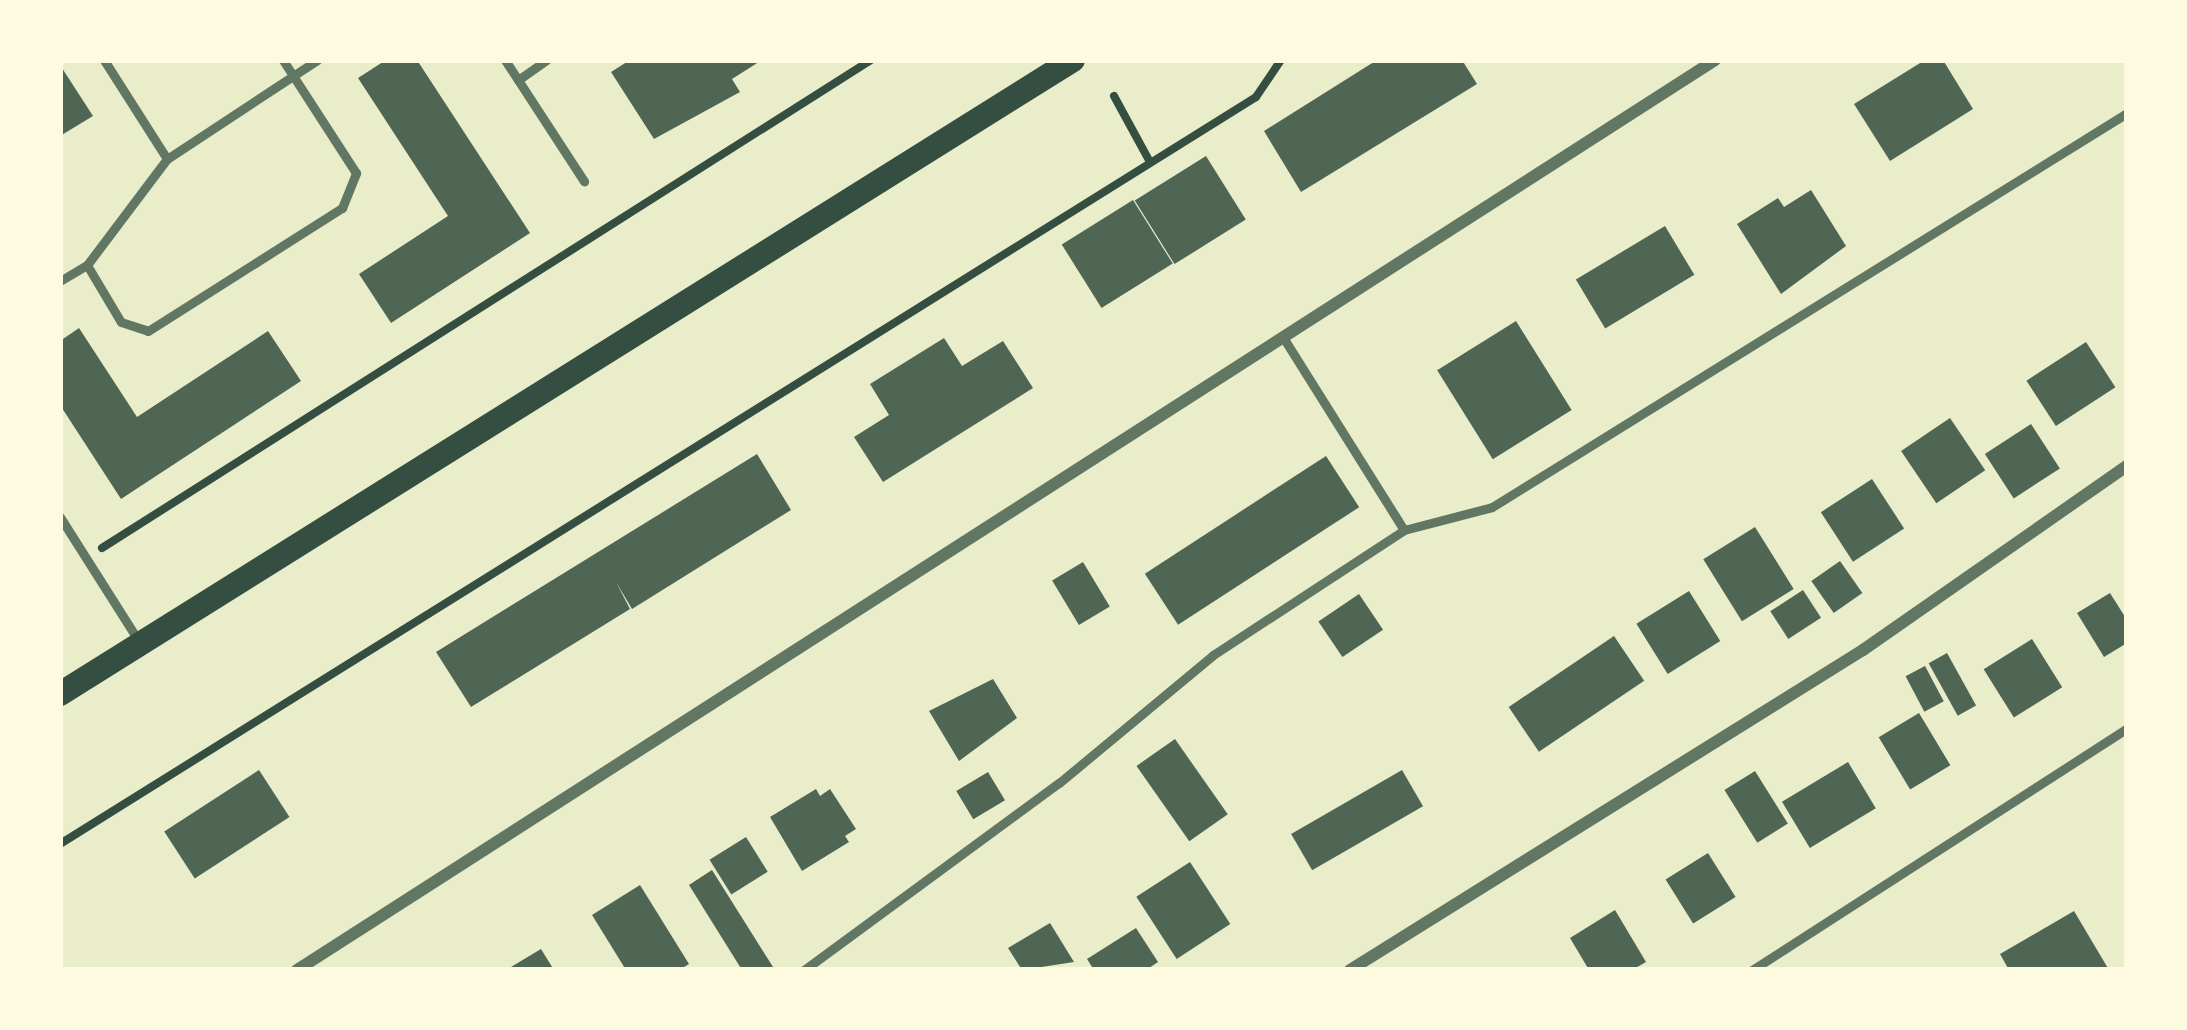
<!DOCTYPE html>
<html>
<head>
<meta charset="utf-8">
<style>
  body { margin:0 }
  #map { position:relative; width:2187px; height:1030px; overflow:hidden; background:#e9edc9; font-family:Roboto,sans-serif }
  div>[style] { position:absolute }
  [style*='--x'] { left:calc(var(--x)*1px); top:calc(var(--y)*1px); width:calc(var(--w)*1px); rotate:calc(var(--a)*1deg) }
  .building>* { inset:0; background:#4f6655; transform-origin:0 0 }
  .path>* { height:8px; margin:-4px; padding:0 4px; transform-origin:4px; border-radius:4px; background:#344e41 }
  .service>* { height:9px; margin:-4.5px; padding:0 4.5px; transform-origin:4.5px; border-radius:4.5px; background:#617663 }
  .minor>* { height:12px; margin:-6px; padding:0 6px; transform-origin:6px; border-radius:6px; background:#617663 }
  .secondary>* { height:24px; margin:-12px; padding:0 12px; transform-origin:12px; border-radius:12px; background:#344e41 }
  span { translate:-50% -50%; white-space:nowrap; text-align:center; line-height:1.15; -webkit-text-stroke:12px #fefae0; paint-order:stroke }
  .frame { position:absolute; inset:0; border:63px solid #fefae0; pointer-events:none }
</style>
</head>
<body>
<div id="map">
  <div class="building">
    <i style="clip-path:polygon(386px 60px,417px 60px,530px 233px,391px 323px,359px 274px,448px 216px,358px 78px)"></i>
    <i style="clip-path:polygon(630px 60px,762px 60px,732px 79px,740px 92px,654px 139px,611px 72px)"></i>
    <i style="clip-path:polygon(1377px 60px,1462px 60px,1477px 84px,1301px 192px,1264px 131px)"></i>
    <i style="clip-path:polygon(1925px 60px,1943px 60px,1973px 109px,1890px 161px,1854px 104px)"></i>
    <i style="clip-path:polygon(60px 65px,93px 116px,60px 136px)"></i>
    <i style="left:1206px;top:156px;width:75px;height:84px;rotate:58deg"></i>
    <i style="clip-path:polygon(1811px 190px,1846px 246px,1781px 294px,1737px 224px,1778px 198px,1784px 207px)"></i>
    <i style="left:1133px;top:200px;width:75px;height:84px;rotate:58deg"></i>
    <i style="left:1665px;top:226px;width:57px;height:104px;rotate:59deg"></i>
    <i style="left:1516px;top:321px;width:105px;height:93px;rotate:58deg"></i>
    <i style="clip-path:polygon(79px 328px,137px 417px,268px 331px,301px 381px,121px 499px,60px 405px,60px 341px)"></i>
    <i style="clip-path:polygon(944px 338px,962px 366px,1003px 341px,1033px 388px,883px 482px,854px 437px,889px 415px,870px 384px)"></i>
    <i style="left:2086px;top:342px;width:54px;height:71px;rotate:57deg"></i>
    <i style="left:1950px;top:418px;width:63px;height:59px;rotate:56deg"></i>
    <i style="left:2031px;top:424px;width:53px;height:55px;rotate:57deg"></i>
    <i style="clip-path:polygon(757px 454px,791px 510px,632px 609px,616px 582px,630px 609px,471px 707px,436px 652px)"></i>
    <i style="left:1326px;top:456px;width:61px;height:216px;rotate:57deg"></i>
    <i style="left:1872px;top:479px;width:59px;height:61px;rotate:57deg"></i>
    <i style="left:1755px;top:527px;width:73px;height:61px;rotate:58deg"></i>
    <i style="left:1840px;top:561px;width:39px;height:35px;rotate:55deg"></i>
    <i style="left:1083px;top:562px;width:52px;height:36px;rotate:59deg"></i>
    <i style="left:1803px;top:590px;width:33px;height:39px;rotate:57deg"></i>
    <i style="left:1689px;top:591px;width:59px;height:62px;rotate:58deg"></i>
    <i style="clip-path:polygon(2110px 593px,2127px 620px,2127px 643px,2104px 657px,2077px 613px)"></i>
    <i style="left:1359px;top:594px;width:43px;height:49px;rotate:56deg"></i>
    <i style="left:1614px;top:636px;width:54px;height:127px;rotate:56deg"></i>
    <i style="left:2032px;top:639px;width:57px;height:57px;rotate:58deg"></i>
    <i style="left:1947px;top:653px;width:60px;height:21px;rotate:61deg"></i>
    <i style="left:1925px;top:666px;width:40px;height:22px;rotate:62deg"></i>
    <i style="clip-path:polygon(993px 679px,1017px 718px,959px 761px,929px 711px)"></i>
    <i style="left:1919px;top:713px;width:61px;height:47px;rotate:59deg"></i>
    <i style="left:1175px;top:739px;width:92px;height:47px;rotate:55deg"></i>
    <i style="left:1848px;top:762px;width:54px;height:77px;rotate:59deg"></i>
    <i style="left:259px;top:770px;width:56px;height:113px;rotate:57deg"></i>
    <i style="left:1402px;top:770px;width:42px;height:128px;rotate:60deg"></i>
    <i style="left:1755px;top:771px;width:62px;height:36px;rotate:58deg"></i>
    <i style="left:988px;top:772px;width:33px;height:37px;rotate:59deg"></i>
    <i style="clip-path:polygon(816px 789px,820px 796px,830px 789px,856px 829px,845px 836px,849px 842px,802px 871px,770px 817px)"></i>
    <i style="left:746px;top:837px;width:41px;height:43px;rotate:58deg"></i>
    <i style="left:1708px;top:853px;width:52px;height:50px;rotate:58deg"></i>
    <i style="left:1190px;top:862px;width:74px;height:64px;rotate:57deg"></i>
    <i style="clip-path:polygon(712px 870px,773px 967px,769px 970px,742px 970px,689px 885px)"></i>
    <i style="clip-path:polygon(640px 885px,689px 964px,679px 970px,626px 970px,592px 915px)"></i>
    <i style="clip-path:polygon(1615px 910px,1646px 962px,1632px 970px,1589px 970px,1570px 938px)"></i>
    <i style="clip-path:polygon(2074px 911px,2109px 970px,2009px 970px,2000px 954px)"></i>
    <i style="clip-path:polygon(1050px 923px,1074px 962px,1022px 970px,1008px 948px)"></i>
    <i style="clip-path:polygon(1136px 928px,1158px 962px,1146px 970px,1094px 970px,1087px 959px)"></i>
    <i style="clip-path:polygon(541px 949px,554px 970px,506px 970px)"></i>
  </div>
  <div class="path">
    <i style="--x:1114;--y:96;--w:75;--a:61.4"></i>
    <i style="--x:102;--y:548;--w:911;--a:-32.4"></i>
    <i style="--x:60;--y:844;--w:1410;--a:-31.99"></i>
    <i style="--x:1256;--y:97;--w:45;--a:-56"></i>
  </div>
  <div class="service">
    <i style="--x:104;--y:60;--w:117;--a:57.5"></i>
    <i style="--x:505;--y:60;--w:145;--a:56.9"></i>
    <i style="--x:518;--y:80;--w:35;--a:-35"></i>
    <i style="--x:87;--y:265;--w:66;--a:59.2"></i>
    <i style="--x:121;--y:322;--w:28;--a:18"></i>
    <i style="--x:148;--y:331;--w:230;--a:-32.4"></i>
    <i style="--x:342;--y:208;--w:38;--a:-68"></i>
    <i style="--x:356;--y:173;--w:135;--a:-122.9"></i>
    <i style="--x:60;--y:281;--w:31;--a:-31"></i>
    <i style="--x:87;--y:265;--w:133;--a:-53"></i>
    <i style="--x:167;--y:159;--w:180;--a:-33.4"></i>
    <i style="--x:60;--y:517;--w:149;--a:57.6"></i>
    <i style="--x:1404;--y:530;--w:91;--a:-14.6"></i>
    <i style="--x:1492;--y:507;--w:747;--a:-31.82"></i>
    <i style="--x:804;--y:970;--w:316;--a:-36.3"></i>
    <i style="--x:1059;--y:783;--w:200;--a:-39.7"></i>
    <i style="--x:1213;--y:655;--w:228;--a:-33.2"></i>
    <i style="--x:1404;--y:530;--w:226;--a:-122.1"></i>
    <i style="--x:1752;--y:970;--w:446;--a:-32.8"></i>
  </div>
  <div class="minor">
    <i style="--x:297;--y:970;--w:1685;--a:-32.69"></i>
    <i style="--x:1350;--y:970;--w:605;--a:-31.96"></i>
    <i style="--x:1863;--y:650;--w:322;--a:-34.9"></i>
  </div>
  <div class="secondary">
    <i style="--x:60;--y:694;--w:1195;--a:-32.04"></i>
  </div>
  <div class="frame"></div>
</div>
</body>
</html>
